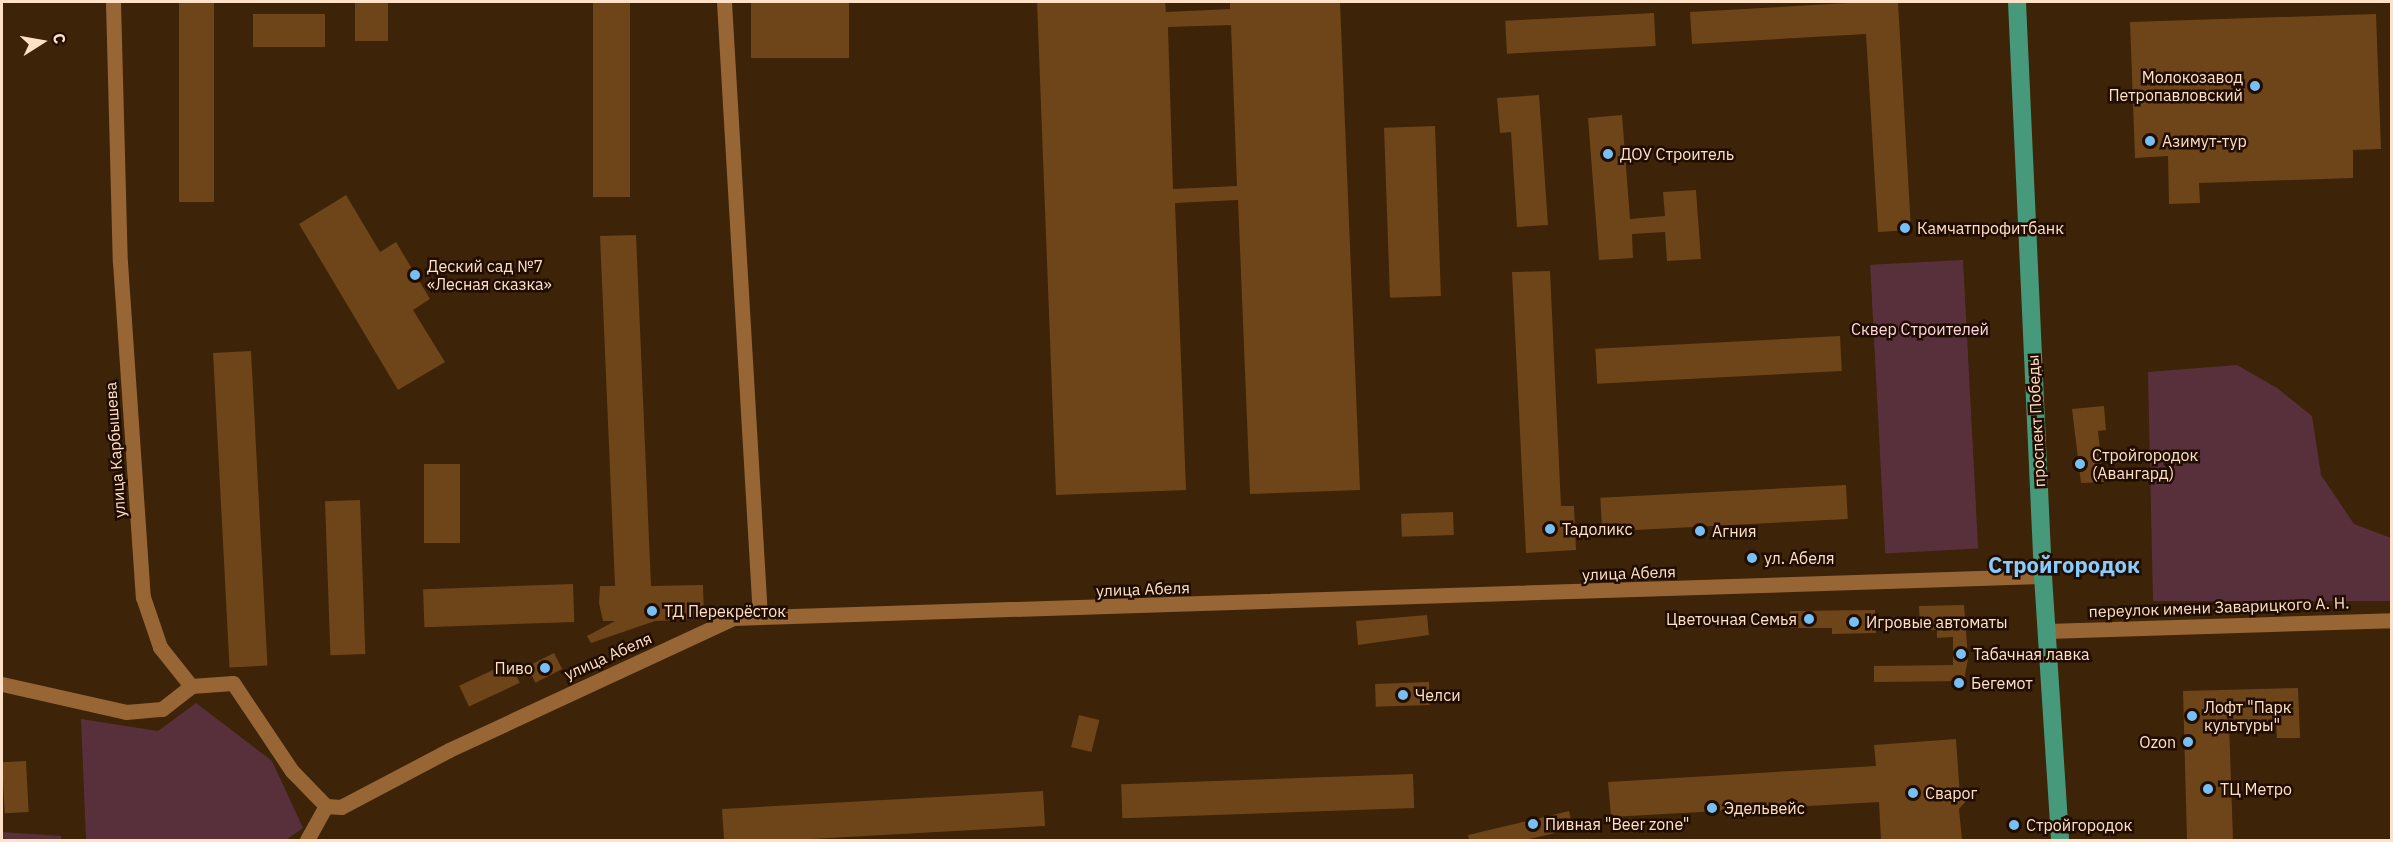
<!DOCTYPE html>
<html>
<head>
<meta charset="utf-8">
<style>
  body { margin:0 }
  #map { position:relative; width:2393px; height:842px; overflow:hidden; background:#3d2308; font-family:"IBM Plex Sans",sans-serif }
  div>[style] { position:absolute }
  [style*='--x'] { left:calc(var(--x)*1px); top:calc(var(--y)*1px); width:calc(var(--w)*1px); rotate:calc(var(--a)*1deg) }
  .green>* { inset:0; background:#58303c; transform-origin:0 0 }
  .building>* { inset:0; background:#6e4419; transform-origin:0 0 }
  .street>* { height:15px; margin:-7.5px; padding:0 7.5px; transform-origin:7.5px; border-radius:7.5px; background:#986534 }
  .primary>* { height:18px; margin:-9px; padding:0 9px; transform-origin:9px; border-radius:9px; background:#46997a }
  .dots>* { width:16px; height:16px; translate:-50% -50%; box-sizing:border-box; border:3px solid #200d00; border-radius:50% }
  span { translate:-50% -50%; white-space:nowrap; text-align:center; line-height:1.15; -webkit-text-stroke:5px #200d00; paint-order:stroke }
  .poi-label { font-size:16px; color:#ffe1c8 }
  .right { translate:-100% -50%; text-align:right }
  .left { translate:0 -50%; text-align:left }
  .park-label { font-size:16px; color:#fed7e1 }
  .street-label { font-size:16px; color:#ffe1c8 }
  .district-label { font-size:22px; color:#88cbff; font-weight:700 }
  .frame { position:absolute; inset:0; border:3px solid #ffe1c8; pointer-events:none }
  .north { position:absolute; left:12px; top:12px; width:60px; height:60px; -webkit-text-stroke:4px #200d00; paint-order:stroke; rotate:79deg; font-size:16px; font-weight:700; line-height:24px; text-align:center; color:#ffe1c8 }
  .north::after { content:''; display:block; margin:auto; width:21px; height:27px; background:#ffe1c8; clip-path:polygon(50% 0,100% 100%,50% 72%,0 100%) }
</style>
</head>
<body>
<div id="map">
  <div class="green">
    <i style="left:1963px;top:260px;width:289px;height:93px;rotate:87deg"></i>
    <i style="clip-path:polygon(2237px 365px,2277px 388px,2312px 416px,2321px 475px,2354px 524px,2391px 538px,2391px 601px,2153px 601px,2148px 372px)"></i>
    <i style="clip-path:polygon(196px 703px,272px 761px,303px 828px,286px 840px,86px 840px,81px 719px,158px 731px)"></i>
    <i style="clip-path:polygon(2px 832px,61px 836px,61px 840px,2px 840px)"></i>
  </div>
  <div class="building">
    <i style="left:179px;top:2px;width:35px;height:200px"></i>
    <i style="left:355px;top:2px;width:33px;height:39px"></i>
    <i style="left:593px;top:2px;width:37px;height:195px"></i>
    <i style="left:751px;top:2px;width:98px;height:56px"></i>
    <i style="clip-path:polygon(evenodd,1037px 2px,1165px 2px,1166px 12px,1230px 9px,1230px 2px,1340px 2px,1360px 490px,1250px 494px,1238px 200px,1175px 203px,1186px 490px,1056px 495px,1037px 2px,1231px 25px,1237px 186px,1173px 189px,1168px 27px,1231px 25px)"></i>
    <i style="clip-path:polygon(1866px 2px,1898px 2px,1911px 230px,1878px 232px,1866px 34px,1692px 44px,1690px 12px)"></i>
    <i style="left:1654px;top:13px;width:33px;height:149px;rotate:87deg"></i>
    <i style="left:253px;top:14px;width:72px;height:33px"></i>
    <i style="clip-path:polygon(2376px 14px,2381px 149px,2353px 150px,2353px 178px,2199px 183px,2200px 203px,2169px 204px,2168px 156px,2135px 158px,2130px 22px)"></i>
    <i style="clip-path:polygon(1539px 95px,1548px 225px,1517px 227px,1511px 132px,1500px 133px,1497px 98px)"></i>
    <i style="clip-path:polygon(1622px 115px,1630px 219px,1665px 216px,1663px 192px,1696px 190px,1701px 259px,1667px 261px,1665px 232px,1632px 234px,1633px 258px,1599px 260px,1588px 118px)"></i>
    <i style="left:1435px;top:126px;width:170px;height:51px;rotate:88deg"></i>
    <i style="clip-path:polygon(346px 195px,380px 252px,396px 242px,430px 299px,413px 310px,445px 362px,398px 390px,299px 224px)"></i>
    <i style="clip-path:polygon(636px 235px,651px 586px,703px 585px,704px 619px,655px 621px,591px 643px,587px 636px,615px 621px,603px 621px,599px 603px,600px 586px,615px 586px,600px 236px)"></i>
    <i style="clip-path:polygon(1550px 271px,1561px 506px,1574px 506px,1576px 550px,1526px 553px,1512px 272px)"></i>
    <i style="left:1840px;top:336px;width:35px;height:245px;rotate:87deg"></i>
    <i style="left:251px;top:351px;width:315px;height:38px;rotate:87deg"></i>
    <i style="clip-path:polygon(2104px 406px,2106px 430px,2098px 431px,2102px 468px,2106px 467px,2104px 482px,2081px 483px,2072px 409px)"></i>
    <i style="left:424px;top:464px;width:36px;height:79px"></i>
    <i style="left:1846px;top:485px;width:34px;height:246px;rotate:87deg"></i>
    <i style="left:360px;top:500px;width:154px;height:35px;rotate:88deg"></i>
    <i style="left:1453px;top:512px;width:23px;height:52px;rotate:88deg"></i>
    <i style="left:573px;top:584px;width:38px;height:150px;rotate:88deg"></i>
    <i style="clip-path:polygon(1964px 605px,1968px 658px,1964px 681px,1874px 682px,1874px 666px,1953px 665px,1953px 637px,1937px 638px,1937px 630px,1920px 630px,1919px 606px)"></i>
    <i style="clip-path:polygon(1875px 610px,1876px 633px,1832px 634px,1832px 628px,1790px 628px,1790px 611px)"></i>
    <i style="clip-path:polygon(1427px 615px,1429px 635px,1358px 645px,1356px 621px)"></i>
    <i style="left:554px;top:653px;width:18px;height:30px;rotate:63deg"></i>
    <i style="left:510px;top:662px;width:23px;height:56px;rotate:65deg"></i>
    <i style="left:1429px;top:682px;width:23px;height:54px;rotate:88deg"></i>
    <i style="clip-path:polygon(2298px 688px,2300px 738px,2277px 738px,2276px 721px,2229px 722px,2233px 840px,2187px 840px,2183px 691px)"></i>
    <i style="left:1079px;top:715px;width:21px;height:33px;rotate:14deg"></i>
    <i style="clip-path:polygon(1956px 739px,1960px 796px,1966px 801px,1959px 809px,1962px 840px,1881px 840px,1879px 802px,1611px 817px,1608px 782px,1876px 766px,1874px 745px)"></i>
    <i style="left:26px;top:761px;width:51px;height:24px;rotate:87deg"></i>
    <i style="left:1413px;top:774px;width:34px;height:292px;rotate:88deg"></i>
    <i style="clip-path:polygon(1043px 791px,1045px 826px,794px 840px,724px 840px,722px 809px)"></i>
    <i style="clip-path:polygon(1569px 811px,1573px 829px,1525px 840px,1469px 840px,1468px 835px)"></i>
  </div>
  <div class="street">
    <i style="--x:113;--y:2;--w:260;--a:88.5"></i>
    <i style="--x:120;--y:262;--w:336;--a:86.1"></i>
    <i style="--x:143;--y:597;--w:53;--a:71.2"></i>
    <i style="--x:160;--y:647;--w:50;--a:51.5"></i>
    <i style="--x:724;--y:2;--w:616;--a:86.65"></i>
    <i style="--x:2047;--y:631;--w:345;--a:-1.8"></i>
    <i style="--x:2;--y:684;--w:127;--a:12.7"></i>
    <i style="--x:126;--y:712;--w:36;--a:-5"></i>
    <i style="--x:162;--y:709;--w:37;--a:-38"></i>
    <i style="--x:191;--y:686;--w:42;--a:-4.1"></i>
    <i style="--x:233;--y:683;--w:106;--a:56.2"></i>
    <i style="--x:292;--y:771;--w:49;--a:45.8"></i>
    <i style="--x:326;--y:806;--w:15;--a:4"></i>
    <i style="--x:341;--y:807;--w:122;--a:-27.8"></i>
    <i style="--x:449;--y:750;--w:313;--a:-24.9"></i>
    <i style="--x:733;--y:618;--w:1311;--a:-1.84"></i>
    <i style="--x:307;--y:840;--w:39;--a:-61"></i>
  </div>
  <div class="primary">
    <i style="--x:2017;--y:2;--w:575;--a:87.41"></i>
    <i style="--x:2043;--y:576;--w:265;--a:86.3"></i>
  </div>
  <div class="dots">
    <i style="left:2255px;top:86px;background:#76c0f7"></i>
    <i style="left:2150px;top:141px;background:#76c0f7"></i>
    <i style="left:1608px;top:154px;background:#76c0f7"></i>
    <i style="left:1905px;top:228px;background:#76c0f7"></i>
    <i style="left:415px;top:275px;background:#76c0f7"></i>
    <i style="left:2080px;top:464px;background:#76c0f7"></i>
    <i style="left:1550px;top:529px;background:#76c0f7"></i>
    <i style="left:1700px;top:531px;background:#76c0f7"></i>
    <i style="left:1752px;top:558px;background:#76c0f7"></i>
    <i style="left:652px;top:611px;background:#76c0f7"></i>
    <i style="left:1809px;top:619px;background:#76c0f7"></i>
    <i style="left:1854px;top:622px;background:#76c0f7"></i>
    <i style="left:1961px;top:654px;background:#76c0f7"></i>
    <i style="left:545px;top:668px;background:#76c0f7"></i>
    <i style="left:1959px;top:683px;background:#76c0f7"></i>
    <i style="left:1403px;top:695px;background:#76c0f7"></i>
    <i style="left:2192px;top:716px;background:#76c0f7"></i>
    <i style="left:2188px;top:742px;background:#76c0f7"></i>
    <i style="left:2208px;top:789px;background:#76c0f7"></i>
    <i style="left:1913px;top:793px;background:#76c0f7"></i>
    <i style="left:1712px;top:808px;background:#76c0f7"></i>
    <i style="left:1533px;top:824px;background:#76c0f7"></i>
    <i style="left:2014px;top:825px;background:#76c0f7"></i>
  </div>
  <div class="poi-label">
    <span class="right" style="left:2243px;top:86px">Молокозавод<br>Петропавловский</span>
    <span class="left" style="left:2162px;top:141px">Азимут-тур</span>
    <span class="left" style="left:1620px;top:154px">ДОУ Строитель</span>
    <span class="left" style="left:1917px;top:228px">Камчатпрофитбанк</span>
    <span class="left" style="left:427px;top:275px">Деский сад №7<br>«Лесная сказка»</span>
    <span class="left" style="left:2092px;top:464px">Стройгородок<br>(Авангард)</span>
    <span class="left" style="left:1562px;top:529px">Тадоликс</span>
    <span class="left" style="left:1712px;top:531px">Агния</span>
    <span class="left" style="left:1764px;top:558px">ул. Абеля</span>
    <span class="left" style="left:664px;top:611px">ТД Перекрёсток</span>
    <span class="right" style="left:1797px;top:619px">Цветочная Семья</span>
    <span class="left" style="left:1866px;top:622px">Игровые автоматы</span>
    <span class="left" style="left:1973px;top:654px">Табачная лавка</span>
    <span class="right" style="left:533px;top:668px">Пиво</span>
    <span class="left" style="left:1971px;top:683px">Бегемот</span>
    <span class="left" style="left:1415px;top:695px">Челси</span>
    <span class="left" style="left:2204px;top:716px">Лофт "Парк<br>культуры"</span>
    <span class="right" style="left:2176px;top:742px">Ozon</span>
    <span class="left" style="left:2220px;top:789px">ТЦ Метро</span>
    <span class="left" style="left:1925px;top:793px">Сварог</span>
    <span class="left" style="left:1724px;top:808px">Эдельвейс</span>
    <span class="left" style="left:1545px;top:824px">Пивная "Beer zone"</span>
    <span class="left" style="left:2026px;top:825px">Стройгородок</span>
  </div>
  <div class="park-label">
    <span style="left:1920px;top:329px">Сквер Строителей</span>
  </div>
  <div class="street-label">
    <span style="left:2036px;top:421px;rotate:-93deg">проспект Победы</span>
    <span style="left:115px;top:450px;rotate:-94deg">улица Карбышева</span>
    <span style="left:1629px;top:573px;rotate:-2deg">улица Абеля</span>
    <span style="left:1143px;top:589px;rotate:-2deg">улица Абеля</span>
    <span style="left:2219px;top:607px;rotate:-2deg">переулок имени Заварицкого А. Н.</span>
    <span style="left:608px;top:656px;rotate:-24deg">улица Абеля</span>
  </div>
  <div class="district-label">
    <span style="left:2064px;top:565px">Стройгородок</span>
  </div>
  <div class="frame"></div>
  <div class="north">С</div>
</div>
</body>
</html>
